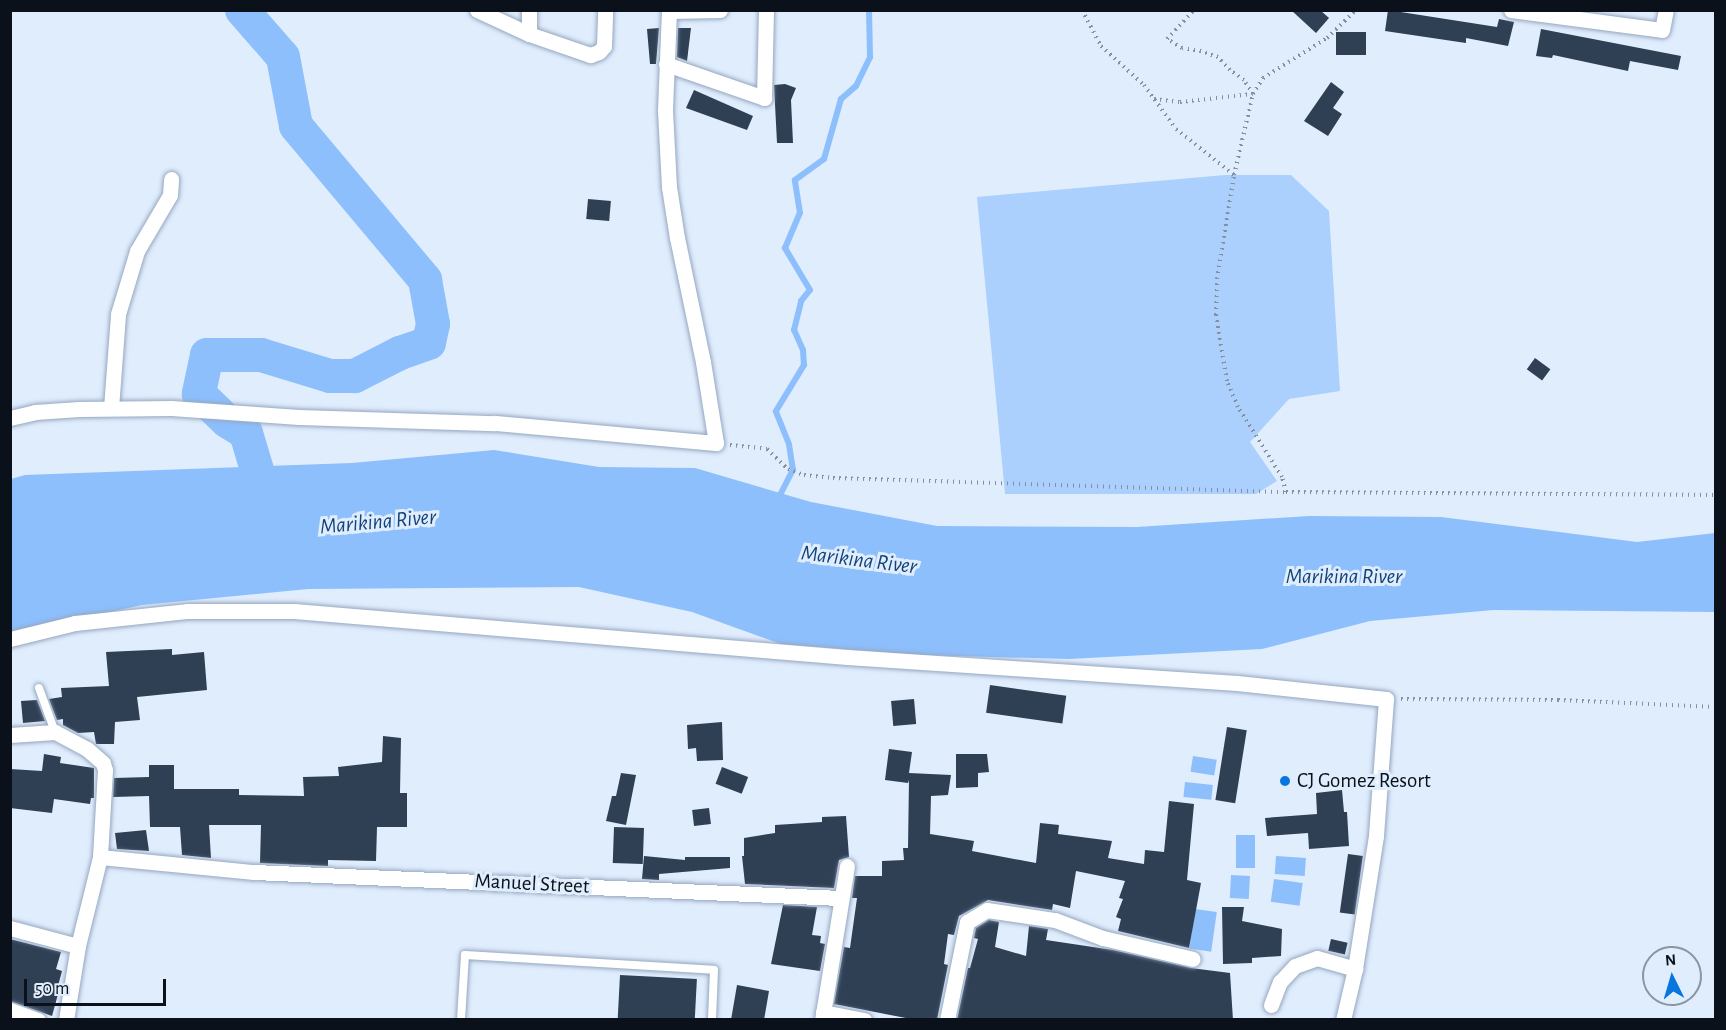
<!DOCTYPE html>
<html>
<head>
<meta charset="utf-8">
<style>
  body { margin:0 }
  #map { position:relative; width:1726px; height:1030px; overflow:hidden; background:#e0edfd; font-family:"Alegreya Sans",sans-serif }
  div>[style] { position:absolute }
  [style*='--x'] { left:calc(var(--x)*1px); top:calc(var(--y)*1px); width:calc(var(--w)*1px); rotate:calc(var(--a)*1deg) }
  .green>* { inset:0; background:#abd0fd }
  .water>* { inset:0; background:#8dbffd; transform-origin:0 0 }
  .stream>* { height:6px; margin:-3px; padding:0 3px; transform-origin:3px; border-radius:3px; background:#8dbffd }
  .river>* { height:34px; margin:-17px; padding:0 17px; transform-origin:17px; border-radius:17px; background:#8dbffd }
  .building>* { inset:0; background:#2f3f54; transform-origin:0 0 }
  .path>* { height:4px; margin-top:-2px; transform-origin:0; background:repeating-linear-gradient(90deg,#86909d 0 1.5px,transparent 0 6px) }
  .roads { filter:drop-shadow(0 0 2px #94a7c0) drop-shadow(0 0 2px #94a7c0) }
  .service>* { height:8px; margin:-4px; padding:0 4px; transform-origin:4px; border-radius:4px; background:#fff }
  .minor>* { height:15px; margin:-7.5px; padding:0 7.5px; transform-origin:7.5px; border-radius:7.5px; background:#fff }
  .dots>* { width:16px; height:16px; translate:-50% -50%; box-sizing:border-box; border:3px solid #e0edfd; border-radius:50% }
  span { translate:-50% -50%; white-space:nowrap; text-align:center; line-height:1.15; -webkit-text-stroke:6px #e0edfd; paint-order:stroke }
  .poi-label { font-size:21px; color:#0b111a }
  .left { translate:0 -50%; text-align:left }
  .street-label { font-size:21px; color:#0b111a }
  .water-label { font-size:22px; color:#11437a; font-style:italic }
  .frame { position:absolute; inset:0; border:12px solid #0b111a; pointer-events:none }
  .north { position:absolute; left:1642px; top:946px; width:60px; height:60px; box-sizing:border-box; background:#e0edfd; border:2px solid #8b95a2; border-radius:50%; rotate:355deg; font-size:16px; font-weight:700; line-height:24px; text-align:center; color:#0b111a }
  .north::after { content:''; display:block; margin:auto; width:21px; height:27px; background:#0776de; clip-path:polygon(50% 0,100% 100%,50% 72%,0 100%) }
  .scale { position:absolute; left:24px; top:979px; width:142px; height:27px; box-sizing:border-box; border:3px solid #0b111a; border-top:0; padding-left:8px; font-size:18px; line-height:21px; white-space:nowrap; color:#0b111a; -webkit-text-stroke:4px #e0edfd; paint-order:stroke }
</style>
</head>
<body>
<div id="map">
  <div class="green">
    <i style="clip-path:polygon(1225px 175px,1291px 175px,1329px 211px,1340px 391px,1289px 399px,1250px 442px,1277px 481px,1256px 494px,1005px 494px,977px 197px)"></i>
  </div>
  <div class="water">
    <i style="clip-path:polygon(494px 450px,599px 467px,695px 468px,811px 502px,937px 526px,1137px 527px,1309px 516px,1441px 517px,1637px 542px,1715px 533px,1715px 612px,1493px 610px,1370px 621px,1262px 649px,1069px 659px,919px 655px,781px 644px,692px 612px,579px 587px,308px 589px,142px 605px,11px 634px,11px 479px,25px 475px,352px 463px)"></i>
    <i style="left:1193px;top:756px;width:24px;height:16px;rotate:9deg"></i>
    <i style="left:1185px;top:782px;width:28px;height:15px;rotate:6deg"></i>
    <i style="left:1236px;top:835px;width:19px;height:33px"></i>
    <i style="left:1276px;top:856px;width:30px;height:18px;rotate:4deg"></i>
    <i style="left:1231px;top:875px;width:19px;height:23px;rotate:3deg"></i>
    <i style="left:1274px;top:879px;width:29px;height:23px;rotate:8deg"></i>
    <i style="left:1195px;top:909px;width:22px;height:40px;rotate:8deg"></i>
  </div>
  <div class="stream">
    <i style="--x:778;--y:499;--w:33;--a:-63"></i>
    <i style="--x:793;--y:470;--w:26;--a:-99"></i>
    <i style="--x:789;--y:444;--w:35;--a:-112"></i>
    <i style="--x:776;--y:411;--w:54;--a:-58.7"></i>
    <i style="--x:804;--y:365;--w:15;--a:-94"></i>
    <i style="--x:803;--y:350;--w:22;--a:-114"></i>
    <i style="--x:794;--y:330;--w:30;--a:-76"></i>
    <i style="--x:801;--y:301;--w:14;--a:-51"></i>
    <i style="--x:810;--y:290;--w:49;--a:-120.8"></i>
    <i style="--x:785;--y:248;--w:38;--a:-67"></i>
    <i style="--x:800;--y:213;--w:33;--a:-99"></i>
    <i style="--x:795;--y:180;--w:36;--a:-36"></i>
    <i style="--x:824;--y:159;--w:62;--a:-74.2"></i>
    <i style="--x:841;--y:99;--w:20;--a:-41"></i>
    <i style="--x:856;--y:86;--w:32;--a:-64"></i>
    <i style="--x:870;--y:57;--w:47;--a:-91.2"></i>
  </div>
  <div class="river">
    <i style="--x:242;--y:10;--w:62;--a:48.9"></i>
    <i style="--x:283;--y:57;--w:70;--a:79.3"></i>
    <i style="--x:296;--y:126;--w:201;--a:50"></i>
    <i style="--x:425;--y:280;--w:45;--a:79.7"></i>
    <i style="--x:433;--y:324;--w:19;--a:102"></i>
    <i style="--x:429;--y:343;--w:31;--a:161"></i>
    <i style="--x:400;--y:353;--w:51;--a:152.9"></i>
    <i style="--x:355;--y:376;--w:25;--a:180"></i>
    <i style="--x:330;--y:376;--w:72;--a:-163.1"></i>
    <i style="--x:261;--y:355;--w:54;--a:180"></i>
    <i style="--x:207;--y:355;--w:40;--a:102"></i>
    <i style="--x:199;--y:394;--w:39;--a:44"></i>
    <i style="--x:227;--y:421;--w:22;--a:32"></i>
    <i style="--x:246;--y:433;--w:59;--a:73.4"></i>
    <i style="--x:263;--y:490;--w:23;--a:90"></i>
  </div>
  <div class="building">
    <i style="clip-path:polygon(1291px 10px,1320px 10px,1329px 18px,1316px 33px)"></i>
    <i style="clip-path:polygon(1388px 10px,1497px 27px,1499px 19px,1514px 22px,1508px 46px,1466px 38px,1466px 43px,1385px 31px)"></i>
    <i style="clip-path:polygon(659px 28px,656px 64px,650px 64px,647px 29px)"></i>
    <i style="clip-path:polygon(678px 28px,691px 28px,687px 61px,677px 57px)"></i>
    <i style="clip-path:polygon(1541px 29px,1681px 56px,1678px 70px,1630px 61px,1628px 71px,1553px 55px,1552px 58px,1536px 56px)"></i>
    <i style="left:1366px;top:32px;width:23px;height:30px;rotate:90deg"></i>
    <i style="clip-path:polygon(1331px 82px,1344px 92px,1333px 108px,1342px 114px,1328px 136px,1304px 121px)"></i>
    <i style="clip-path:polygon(785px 84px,796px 88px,791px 100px,793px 143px,777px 143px,774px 85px)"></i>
    <i style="clip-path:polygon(694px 90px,753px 116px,747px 130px,686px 108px)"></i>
    <i style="left:588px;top:199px;width:23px;height:20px;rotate:5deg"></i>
    <i style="left:1535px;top:358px;width:19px;height:14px;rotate:36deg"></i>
    <i style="clip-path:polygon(172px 649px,172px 655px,204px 652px,207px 690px,137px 697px,140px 720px,115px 722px,114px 744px,96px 744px,94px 732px,78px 733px,63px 725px,63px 719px,57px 720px,49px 699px,62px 697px,61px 688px,109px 686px,106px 652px)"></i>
    <i style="left:990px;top:685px;width:77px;height:28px;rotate:8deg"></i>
    <i style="left:914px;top:699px;width:25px;height:23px;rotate:85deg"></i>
    <i style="clip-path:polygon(37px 700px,45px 721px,23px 723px,21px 701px)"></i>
    <i style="clip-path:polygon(722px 722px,723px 760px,697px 761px,696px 748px,688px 749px,687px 725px)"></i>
    <i style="left:1227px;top:727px;width:20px;height:74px;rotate:9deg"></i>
    <i style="clip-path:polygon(383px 736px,401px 738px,400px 793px,407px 793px,407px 827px,377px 827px,376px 861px,328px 860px,328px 866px,260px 863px,261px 825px,209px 825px,211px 858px,182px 855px,180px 827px,150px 827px,149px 796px,113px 797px,114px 778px,149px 777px,149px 765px,174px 765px,174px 789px,239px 789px,239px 795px,304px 796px,303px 777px,339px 776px,338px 767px,382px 762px)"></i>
    <i style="clip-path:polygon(889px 749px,912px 752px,909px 773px,951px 775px,948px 795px,931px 796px,930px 834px,974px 841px,972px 851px,1036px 863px,1040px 823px,1059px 825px,1058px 834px,1112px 841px,1108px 858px,1144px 864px,1145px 850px,1164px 852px,1169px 801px,1194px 804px,1187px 880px,1201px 883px,1189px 948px,1118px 931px,1121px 919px,1116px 917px,1123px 899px,1119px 898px,1125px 881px,1076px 871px,1070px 908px,1053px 904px,1052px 910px,988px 900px,959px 916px,954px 935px,948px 934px,944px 964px,948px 965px,937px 1020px,916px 1020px,834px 1004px,844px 947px,850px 948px,857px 898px,852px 898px,855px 876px,882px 876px,882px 861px,904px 860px,903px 848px,908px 848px,909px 780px,908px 783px,885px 780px)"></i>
    <i style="clip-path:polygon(44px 754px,61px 757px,60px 763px,94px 768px,94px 798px,91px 798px,90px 804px,54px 799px,52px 813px,10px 808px,10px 769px,42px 771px)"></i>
    <i style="clip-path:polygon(956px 754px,987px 754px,989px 772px,978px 773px,978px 787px,956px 788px)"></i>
    <i style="left:722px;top:767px;width:28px;height:18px;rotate:21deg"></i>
    <i style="clip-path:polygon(621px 773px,636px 775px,626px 825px,606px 821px,612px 796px,616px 796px)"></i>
    <i style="clip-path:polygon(1342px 790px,1344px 812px,1347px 812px,1349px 846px,1309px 849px,1308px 833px,1267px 836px,1265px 818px,1317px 814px,1316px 793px)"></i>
    <i style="left:709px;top:808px;width:16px;height:17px;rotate:83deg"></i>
    <i style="clip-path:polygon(846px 816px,849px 857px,839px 860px,834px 888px,745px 884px,742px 856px,744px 856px,744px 838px,775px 833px,775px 825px,822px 822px,822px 817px)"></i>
    <i style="left:614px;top:827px;width:30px;height:36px;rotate:2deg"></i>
    <i style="clip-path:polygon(146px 830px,149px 851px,117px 849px,115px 833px)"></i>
    <i style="left:1348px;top:854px;width:15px;height:59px;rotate:8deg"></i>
    <i style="clip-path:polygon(644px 856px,685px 860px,685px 857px,730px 857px,730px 868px,659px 874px,659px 880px,642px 879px)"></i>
    <i style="clip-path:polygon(783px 905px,817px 907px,812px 935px,821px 936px,820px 943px,825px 944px,820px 971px,771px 964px)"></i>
    <i style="clip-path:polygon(1222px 907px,1244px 907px,1242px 921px,1282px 929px,1281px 956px,1252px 958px,1252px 963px,1223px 964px)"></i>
    <i style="clip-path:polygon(989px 920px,999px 922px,995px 947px,1026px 956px,1029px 926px,1048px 929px,1046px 940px,1113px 950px,1191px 968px,1230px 973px,1233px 1020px,957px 1020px,968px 968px,970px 968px,978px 939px,974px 938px,976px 928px)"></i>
    <i style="clip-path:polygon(10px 939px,61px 952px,56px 969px,62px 971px,58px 986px,60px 987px,52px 1016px,10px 1001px)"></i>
    <i style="left:1331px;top:939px;width:17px;height:12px;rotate:13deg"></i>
    <i style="left:620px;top:975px;width:77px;height:45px;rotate:3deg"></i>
    <i style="clip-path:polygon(737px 985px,769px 991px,764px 1020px,731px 1020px)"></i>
  </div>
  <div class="path">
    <i style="--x:1082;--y:10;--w:41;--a:62.2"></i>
    <i style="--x:1101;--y:46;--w:58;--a:42.2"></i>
    <i style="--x:1144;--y:85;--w:54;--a:54"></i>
    <i style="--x:1176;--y:129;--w:74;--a:38.4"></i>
    <i style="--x:1154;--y:99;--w:26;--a:7"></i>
    <i style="--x:1180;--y:102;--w:73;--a:-6.3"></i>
    <i style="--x:1253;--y:94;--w:17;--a:-123"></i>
    <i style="--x:1244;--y:80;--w:17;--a:-144"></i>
    <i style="--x:1230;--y:70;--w:18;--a:-133"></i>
    <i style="--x:1218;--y:57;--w:18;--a:-161"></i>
    <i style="--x:1201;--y:51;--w:19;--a:-171"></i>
    <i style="--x:1182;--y:48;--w:17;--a:-149"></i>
    <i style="--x:1167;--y:39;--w:40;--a:-47"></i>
    <i style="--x:730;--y:445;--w:37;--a:6"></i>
    <i style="--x:767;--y:449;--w:29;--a:44"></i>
    <i style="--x:788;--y:469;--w:17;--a:21"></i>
    <i style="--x:804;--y:475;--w:29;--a:6"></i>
    <i style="--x:833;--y:478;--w:453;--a:1.8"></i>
    <i style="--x:1286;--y:492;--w:430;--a:0.4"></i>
    <i style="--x:1286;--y:492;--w:16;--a:-105"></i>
    <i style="--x:1282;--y:477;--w:83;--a:-122.2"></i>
    <i style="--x:1238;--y:407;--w:28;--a:-113"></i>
    <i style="--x:1227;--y:381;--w:67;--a:-99.5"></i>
    <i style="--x:1216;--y:315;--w:36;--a:-88"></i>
    <i style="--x:1217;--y:279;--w:105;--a:-80.7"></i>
    <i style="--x:1234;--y:175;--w:83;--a:-76.8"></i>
    <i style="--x:1253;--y:94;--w:19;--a:-58"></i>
    <i style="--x:1263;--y:78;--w:75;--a:-32"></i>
    <i style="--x:1327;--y:38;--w:40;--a:-44"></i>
    <i style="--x:1401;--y:699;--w:157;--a:0.4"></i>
    <i style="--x:1558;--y:700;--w:158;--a:2.5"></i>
  </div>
  <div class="roads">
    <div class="service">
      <i style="--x:39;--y:688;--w:47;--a:70"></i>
      <i style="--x:461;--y:1020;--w:65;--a:-86.5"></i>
      <i style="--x:465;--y:955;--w:249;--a:3.4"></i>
      <i style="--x:714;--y:970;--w:50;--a:92.3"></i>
    </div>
    <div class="minor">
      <i style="--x:477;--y:10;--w:57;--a:24.8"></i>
      <i style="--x:529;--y:34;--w:65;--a:19"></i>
      <i style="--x:590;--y:55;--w:9;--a:-18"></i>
      <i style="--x:599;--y:52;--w:8;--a:-50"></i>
      <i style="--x:604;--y:46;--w:36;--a:-88"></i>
      <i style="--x:1511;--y:10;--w:152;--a:7.5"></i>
      <i style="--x:1662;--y:30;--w:20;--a:-79"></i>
      <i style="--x:529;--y:34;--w:24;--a:-90"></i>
      <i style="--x:666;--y:64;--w:104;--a:19.1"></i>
      <i style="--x:764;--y:98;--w:88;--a:-88.7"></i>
      <i style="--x:111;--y:408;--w:94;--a:-85.7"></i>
      <i style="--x:118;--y:314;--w:66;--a:-73.2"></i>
      <i style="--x:137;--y:251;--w:65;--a:-59.5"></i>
      <i style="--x:170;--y:195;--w:16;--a:-86"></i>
      <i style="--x:10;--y:418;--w:26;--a:-13"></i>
      <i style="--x:35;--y:412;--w:44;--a:-3.9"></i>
      <i style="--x:79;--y:409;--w:92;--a:-0.6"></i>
      <i style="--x:171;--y:408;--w:128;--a:4"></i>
      <i style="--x:299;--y:417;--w:196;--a:1.8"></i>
      <i style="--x:495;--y:423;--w:222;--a:5.2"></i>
      <i style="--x:716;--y:443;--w:82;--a:-99.1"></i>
      <i style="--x:703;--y:362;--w:127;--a:-101.8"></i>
      <i style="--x:677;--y:238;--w:52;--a:-98.9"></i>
      <i style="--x:669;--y:187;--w:77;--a:-93"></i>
      <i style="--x:665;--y:110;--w:99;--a:-87.7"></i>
      <i style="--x:669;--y:11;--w:51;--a:-1.1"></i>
      <i style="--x:10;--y:639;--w:67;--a:-13.8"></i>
      <i style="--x:75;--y:623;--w:114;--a:-6.1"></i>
      <i style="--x:188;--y:611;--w:106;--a:0"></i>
      <i style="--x:294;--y:611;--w:555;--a:4.76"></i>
      <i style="--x:847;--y:657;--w:391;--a:3.8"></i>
      <i style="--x:1237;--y:683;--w:150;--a:6.1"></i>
      <i style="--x:1386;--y:699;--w:137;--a:94.2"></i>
      <i style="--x:1376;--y:836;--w:135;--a:99"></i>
      <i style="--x:1355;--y:969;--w:52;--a:103.2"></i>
      <i style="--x:10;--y:735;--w:45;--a:-3.8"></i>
      <i style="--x:55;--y:732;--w:36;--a:28"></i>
      <i style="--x:87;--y:749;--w:21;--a:41"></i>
      <i style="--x:103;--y:763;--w:7;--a:74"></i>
      <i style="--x:105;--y:770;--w:87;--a:93.3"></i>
      <i style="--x:100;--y:857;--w:92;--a:103.9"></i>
      <i style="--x:78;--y:946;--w:75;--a:99.2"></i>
      <i style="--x:100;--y:857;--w:155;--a:5.6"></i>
      <i style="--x:254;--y:872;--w:588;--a:2.54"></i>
      <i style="--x:10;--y:928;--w:70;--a:14.8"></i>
      <i style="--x:1271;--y:1005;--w:25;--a:-69"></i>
      <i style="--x:1280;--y:982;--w:22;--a:-47"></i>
      <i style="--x:1295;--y:966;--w:23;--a:-20"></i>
      <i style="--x:1317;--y:958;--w:40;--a:16"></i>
      <i style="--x:10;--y:1010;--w:30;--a:20"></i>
      <i style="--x:823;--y:1012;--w:42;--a:11"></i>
      <i style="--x:822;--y:1020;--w:156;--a:-80.8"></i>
      <i style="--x:947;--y:1020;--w:100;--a:-78.5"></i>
      <i style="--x:967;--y:922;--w:23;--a:-31"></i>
      <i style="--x:987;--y:910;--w:69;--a:8.4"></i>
      <i style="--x:1055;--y:920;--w:51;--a:20.6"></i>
      <i style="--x:1103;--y:938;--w:92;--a:13.1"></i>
    </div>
  </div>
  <div class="dots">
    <i style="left:1285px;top:781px;background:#0776de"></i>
  </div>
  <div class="poi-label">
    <span class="left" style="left:1297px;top:781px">CJ Gomez Resort</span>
  </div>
  <div class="street-label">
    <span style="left:532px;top:884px;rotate:3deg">Manuel Street</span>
  </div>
  <div class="water-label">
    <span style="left:378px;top:522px;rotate:-5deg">Marikina River</span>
    <span style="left:859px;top:560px;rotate:7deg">Marikina River</span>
    <span style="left:1344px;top:577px">Marikina River</span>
  </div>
  <div class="frame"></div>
  <div class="north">N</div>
  <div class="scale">50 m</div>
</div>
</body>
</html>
